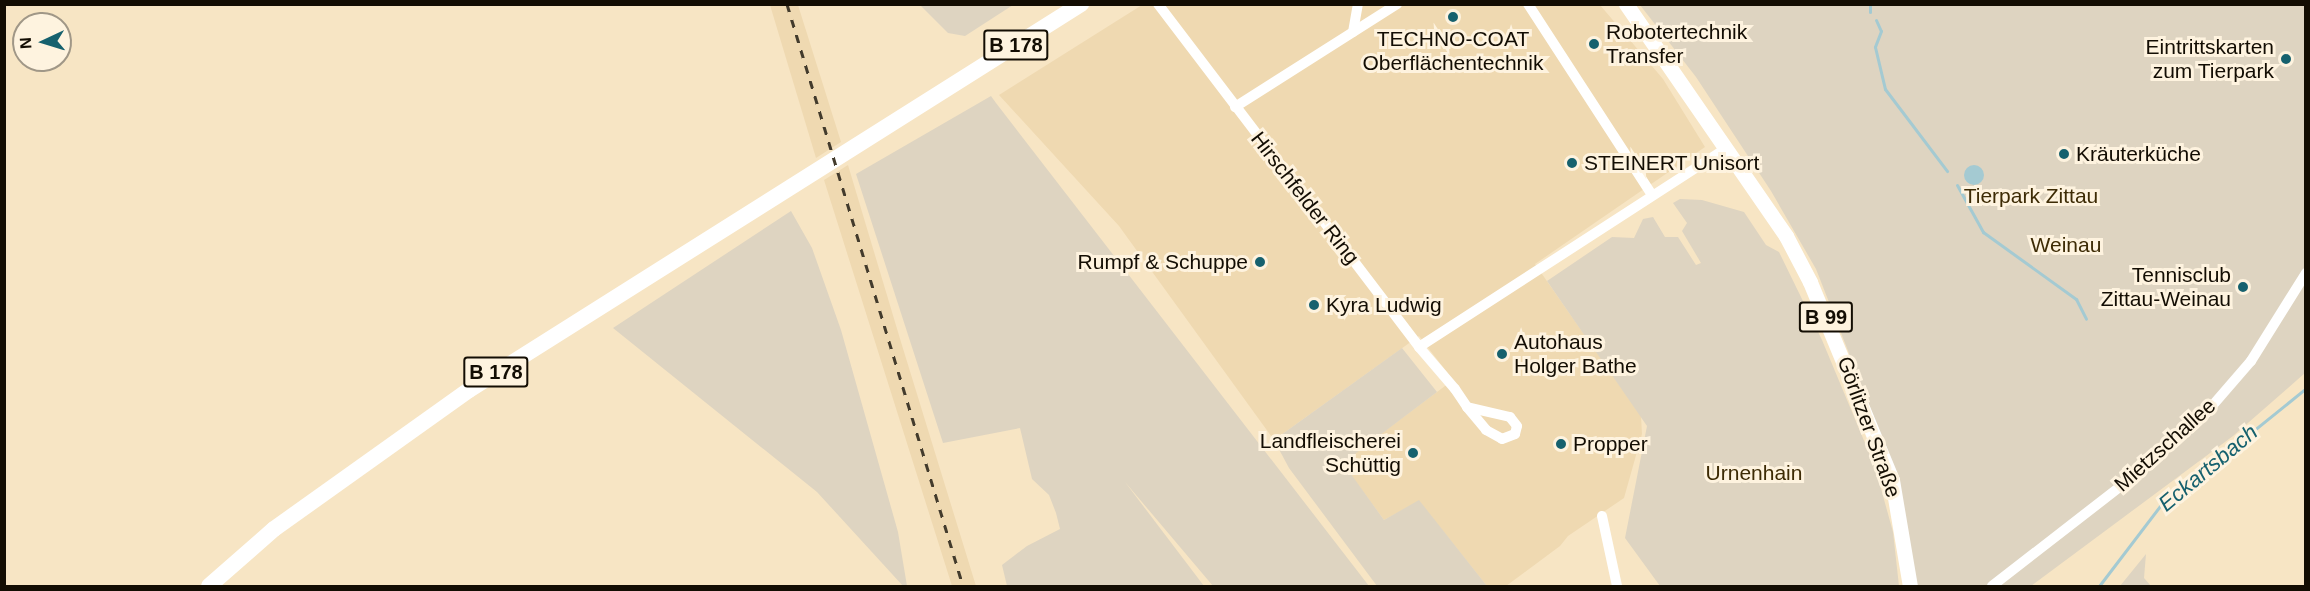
<!DOCTYPE html>
<html>
<head>
<meta charset="utf-8">
<style>
  body { margin:0 }
  #map { position:relative; width:2310px; height:591px; overflow:hidden; background:#f7e5c4; font-family:Helvetica,sans-serif }
  div>[style] { position:absolute }
  [style*='--x'] { left:calc(var(--x)*1px); top:calc(var(--y)*1px); width:calc(var(--w)*1px); rotate:calc(var(--a)*1deg) }
  .built>* { inset:0; background:#efd9b1 }
  .green>* { inset:0; background:#ded4c1 }
  .water>* { inset:0; background:#a4cad2 }
  .round { border-radius:50% }
  .stream>* { height:3px; margin:-1.5px; padding:0 1.5px; transform-origin:1.5px; border-radius:1.5px; background:#a4cad2 }
  .minor>* { height:10px; margin:-5px; padding:0 5px; transform-origin:5px; border-radius:5px; background:#fff }
  .primary>* { height:15px; margin:-7.5px; padding:0 7.5px; transform-origin:7.5px; border-radius:7.5px; background:#fff }
  .trunk>* { height:16px; margin:-8px; padding:0 8px; transform-origin:8px; border-radius:8px; background:#fff }
  .rail>* { height:3px; margin-top:-1.5px; transform-origin:0; background:repeating-linear-gradient(90deg,#433b2c 0 8px,transparent 0 16px) }
  .dots>* { width:16px; height:16px; translate:-50% -50%; box-sizing:border-box; border:3px solid #fef3df; border-radius:50% }
  span { translate:-50% -50%; white-space:nowrap; text-align:center; line-height:1.15; -webkit-text-stroke:6px #fef3df; paint-order:stroke }
  .shield-label span { padding:2px 4px; background:#fef3df; border:2px solid; border-radius:4px; -webkit-text-stroke-width:0 }
  .shield-label { font-size:20px; color:#130d03; font-weight:700 }
  .poi-label { font-size:21px; color:#130d03 }
  .left { translate:0 -50%; text-align:left }
  .right { translate:-100% -50%; text-align:right }
  .park-label { font-size:21px; color:#3d2b05 }
  .street-label { font-size:21px; color:#130d03 }
  .water-label { font-size:22px; color:#16616e; font-style:italic }
  .frame { position:absolute; inset:0; border:6px solid #130d03; pointer-events:none }
  .north { position:absolute; left:12px; top:12px; width:60px; height:60px; box-sizing:border-box; background:#fef3df; border:2px solid #a09787; border-radius:50%; rotate:266deg; font-size:16px; font-weight:700; line-height:24px; text-align:center; color:#130d03 }
  .north::after { content:''; display:block; margin:auto; width:21px; height:27px; background:#16616e; clip-path:polygon(50% 0,100% 100%,50% 72%,0 100%) }
</style>
</head>
<body>
<div id="map">
  <div class="built">
    <i style="clip-path:polygon(770px 5px,798px 5px,841px 142px,816px 158px)"></i>
    <i style="clip-path:polygon(1142px 5px,1600px 5px,1663px 79px,1705px 147px,1535px 264px,1641px 416px,1642px 434px,1624px 498px,1568px 536px,1560px 546px,1506px 586px,1487px 586px,1419px 501px,1384px 520px,1342px 463px,1453px 380px,1419px 336px,1274px 440px,1119px 226px,999px 95px)"></i>
    <i style="clip-path:polygon(848px 165px,901px 342px,976px 586px,952px 586px,824px 180px)"></i>
  </div>
  <div class="green">
    <i style="clip-path:polygon(920px 5px,1013px 5px,965px 36px,948px 33px)"></i>
    <i style="clip-path:polygon(1640px 5px,2305px 5px,2305px 373px,2233px 436px,2031px 586px,1917px 586px,1897px 476px,1816px 269px,1771px 191px,1696px 77px)"></i>
    <i style="clip-path:polygon(991px 96px,996px 103px,1369px 586px,1213px 586px,1125px 482px,1204px 586px,1007px 586px,1002px 565px,1027px 546px,1060px 529px,1056px 513px,1049px 495px,1032px 479px,1020px 428px,943px 443px,856px 174px)"></i>
    <i style="clip-path:polygon(1680px 199px,1702px 200px,1744px 212px,1766px 245px,1779px 252px,1822px 340px,1875px 467px,1893px 532px,1899px 586px,1660px 586px,1625px 538px,1647px 426px,1547px 281px,1612px 237px,1634px 238px,1643px 219px,1653px 217px,1665px 237px,1678px 237px,1696px 265px,1701px 263px,1682px 231px,1687px 223px,1673px 203px)"></i>
    <i style="clip-path:polygon(791px 211px,812px 248px,841px 330px,898px 532px,907px 586px,903px 586px,817px 492px,613px 328px)"></i>
    <i style="clip-path:polygon(1402px 348px,1437px 392px,1343px 463px,1384px 520px,1419px 500px,1487px 586px,1377px 586px,1289px 468px,1274px 440px)"></i>
    <i style="clip-path:polygon(2146px 554px,2144px 578px,2151px 586px,2120px 586px)"></i>
  </div>
  <div class="water">
    <i class="round" style="left:1964px;top:165px;width:20px;height:20px"></i>
  </div>
  <div class="stream">
    <i style="--x:1870;--y:12;--w:7;--a:-90"></i>
    <i style="--x:1876;--y:20;--w:12;--a:66"></i>
    <i style="--x:1881;--y:31;--w:17;--a:111"></i>
    <i style="--x:1875;--y:47;--w:43;--a:76.6"></i>
    <i style="--x:1885;--y:89;--w:103;--a:52.9"></i>
    <i style="--x:1957;--y:185;--w:54;--a:61"></i>
    <i style="--x:1983;--y:232;--w:115;--a:35.8"></i>
    <i style="--x:2076;--y:299;--w:22;--a:63"></i>
    <i style="--x:2099;--y:586;--w:101;--a:-52.7"></i>
    <i style="--x:2160;--y:506;--w:188;--a:-38.9"></i>
  </div>
  <div class="minor">
    <i style="--x:1158;--y:4;--w:431;--a:52.7"></i>
    <i style="--x:1419;--y:347;--w:55;--a:49.4"></i>
    <i style="--x:1455;--y:389;--w:22;--a:56"></i>
    <i style="--x:1467;--y:407;--w:30;--a:50"></i>
    <i style="--x:1486;--y:430;--w:18;--a:29"></i>
    <i style="--x:1502;--y:439;--w:14;--a:-21"></i>
    <i style="--x:1515;--y:434;--w:8;--a:-76"></i>
    <i style="--x:1517;--y:426;--w:11;--a:-128"></i>
    <i style="--x:1510;--y:417;--w:44;--a:-166.9"></i>
    <i style="--x:1528;--y:4;--w:228;--a:57"></i>
    <i style="--x:1353;--y:32;--w:28;--a:-80"></i>
    <i style="--x:1235;--y:107;--w:192;--a:-32.4"></i>
    <i style="--x:1419;--y:347;--w:367;--a:-32.9"></i>
    <i style="--x:1602;--y:516;--w:72;--a:77.9"></i>
    <i style="--x:1992;--y:586;--w:187;--a:-37.8"></i>
    <i style="--x:2140;--y:471;--w:88;--a:-41.3"></i>
    <i style="--x:2206;--y:413;--w:69;--a:-49.1"></i>
    <i style="--x:2251;--y:361;--w:104;--a:-58"></i>
  </div>
  <div class="primary">
    <i style="--x:1626;--y:4;--w:282;--a:55.4"></i>
    <i style="--x:1786;--y:236;--w:52;--a:62.4"></i>
    <i style="--x:1810;--y:282;--w:214;--a:67.5"></i>
    <i style="--x:1892;--y:480;--w:108;--a:80.4"></i>
  </div>
  <div class="trunk">
    <i style="--x:209;--y:586;--w:86;--a:-41.2"></i>
    <i style="--x:274;--y:529;--w:239;--a:-35.5"></i>
    <i style="--x:469;--y:390;--w:724;--a:-32.24"></i>
  </div>
  <div class="rail">
    <i style="--x:787;--y:4;--w:608;--a:73.17"></i>
  </div>
  <div class="dots">
    <i style="left:1453px;top:17px;background:#16616e"></i>
    <i style="left:1594px;top:44px;background:#16616e"></i>
    <i style="left:2286px;top:59px;background:#16616e"></i>
    <i style="left:2064px;top:154px;background:#16616e"></i>
    <i style="left:1572px;top:163px;background:#16616e"></i>
    <i style="left:1260px;top:262px;background:#16616e"></i>
    <i style="left:2243px;top:287px;background:#16616e"></i>
    <i style="left:1314px;top:305px;background:#16616e"></i>
    <i style="left:1502px;top:354px;background:#16616e"></i>
    <i style="left:1561px;top:444px;background:#16616e"></i>
    <i style="left:1413px;top:453px;background:#16616e"></i>
  </div>
  <div class="shield-label">
    <span style="left:1016px;top:45px">B 178</span>
    <span style="left:1826px;top:317px">B 99</span>
    <span style="left:496px;top:372px">B 178</span>
  </div>
  <div class="poi-label">
    <span class="left" style="left:1606px;top:44px">Robotertechnik<br>Transfer</span>
    <span style="left:1453px;top:51px">TECHNO-COAT<br>Oberflächentechnik</span>
    <span class="right" style="left:2274px;top:59px">Eintrittskarten<br>zum Tierpark</span>
    <span class="left" style="left:2076px;top:154px">Kräuterküche</span>
    <span class="left" style="left:1584px;top:163px">STEINERT Unisort</span>
    <span class="right" style="left:1248px;top:262px">Rumpf &amp; Schuppe</span>
    <span class="right" style="left:2231px;top:287px">Tennisclub<br>Zittau-Weinau</span>
    <span class="left" style="left:1326px;top:305px">Kyra Ludwig</span>
    <span class="left" style="left:1514px;top:354px">Autohaus<br>Holger Bathe</span>
    <span class="right" style="left:1401px;top:453px">Landfleischerei<br>Schüttig</span>
    <span class="left" style="left:1573px;top:444px">Propper</span>
  </div>
  <div class="park-label">
    <span style="left:2031px;top:196px">Tierpark Zittau</span>
    <span style="left:2066px;top:245px">Weinau</span>
    <span style="left:1754px;top:473px">Urnenhain</span>
  </div>
  <div class="street-label">
    <span style="left:1305px;top:198px;rotate:52deg">Hirschfelder Ring</span>
    <span style="left:1869px;top:427px;rotate:70deg">Görlitzer Straße</span>
    <span style="left:2165px;top:445px;rotate:-42deg">Mietzschallee</span>
  </div>
  <div class="water-label">
    <span style="left:2208px;top:468px;rotate:-40deg">Eckartsbach</span>
  </div>
  <div class="frame"></div>
  <div class="north">N</div>
</div>
</body>
</html>
